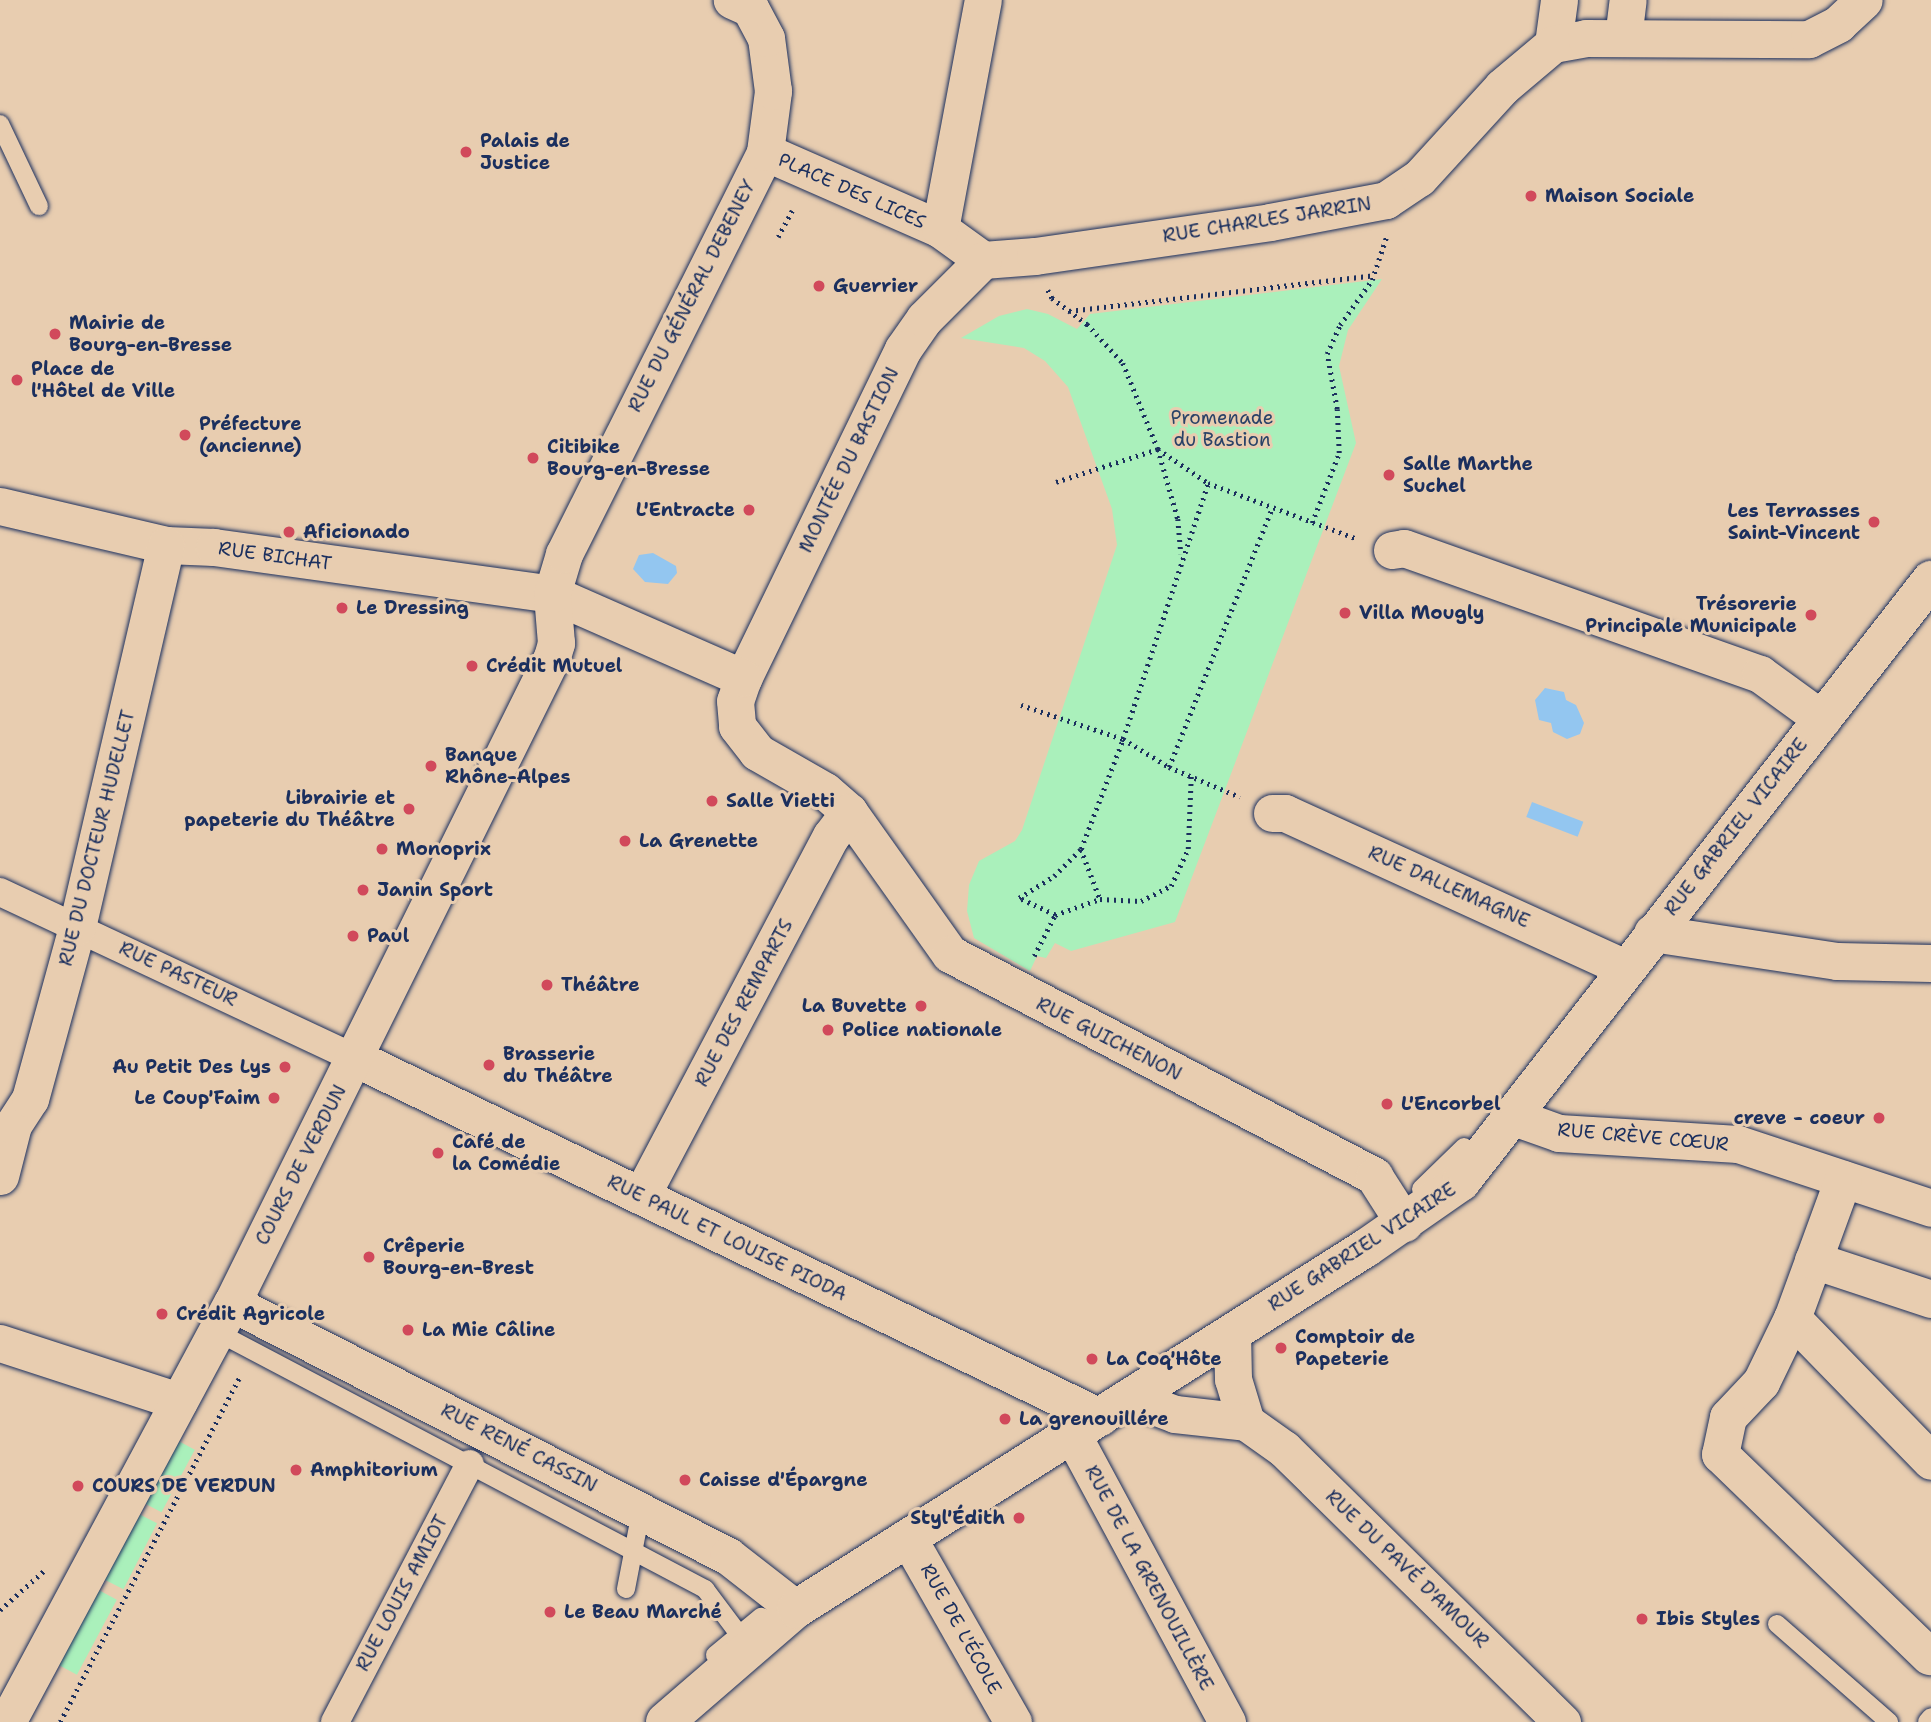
<!DOCTYPE html>
<html>
<head>
<meta charset="utf-8">
<style>
  body { margin:0 }
  #map { position:relative; width:1931px; height:1722px; overflow:hidden; background:#e8cdb0; font-family:"Shantell Sans",sans-serif }
  div>[style] { position:absolute }
  [style*='--x'] { left:calc(var(--x)*1px); top:calc(var(--y)*1px); width:calc(var(--w)*1px); rotate:calc(var(--a)*1deg) }
  .green>* { inset:0; background:#aaf0bb; transform-origin:0 0 }
  .water>* { inset:0; background:#93c6f0; transform-origin:0 0 }
  .path>* { height:4.5px; margin-top:-2.25px; transform-origin:0; background:repeating-linear-gradient(90deg,#1b2f5e 0 2px,transparent 0 7px) }
  .roads { filter:drop-shadow(0 0 2px #1b2f5e) drop-shadow(0 0 2px #1b2f5e) }
  .service>* { height:18px; margin:-9px; padding:0 9px; transform-origin:9px; border-radius:9px; background:#e8cdb0 }
  .pedestrian>* { height:28px; margin:-14px; padding:0 14px; transform-origin:14px; border-radius:14px; background:#e8cdb0 }
  .minor>* { height:37px; margin:-18.5px; padding:0 18.5px; transform-origin:18.5px; border-radius:18.5px; background:#e8cdb0 }
  .secondary>* { height:38px; margin:-19px; padding:0 19px; transform-origin:19px; border-radius:19px; background:#e8cdb0 }
  .dots>* { width:19px; height:19px; translate:-50% -50%; box-sizing:border-box; border:4px solid #e8cdb0; border-radius:50% }
  span { translate:-50% -50%; white-space:nowrap; text-align:center; line-height:1.15; -webkit-text-stroke:6px #e8cdb0; paint-order:stroke }
  .poi-label { font-size:19px; color:#1b2f5e; font-weight:700 }
  .left { translate:0 -50%; text-align:left }
  .right { translate:-100% -50%; text-align:right }
  .street-label { font-size:19px; color:#1b2f5e }
  .park-label { font-size:19px; color:#294267 }
</style>
</head>
<body>
<div id="map">
  <div class="green">
    <i style="clip-path:polygon(1382px 279px,1348px 330px,1339px 366px,1356px 443px,1175px 922px,1071px 951px,1055px 943px,1046px 958px,1037px 956px,1030px 971px,974px 938px,967px 911px,969px 885px,979px 861px,1015px 841px,1022px 830px,1117px 545px,1112px 509px,1068px 387px,1045px 361px,1024px 348px,961px 338px,999px 316px,1027px 309px,1048px 314px,1077px 329px,1090px 314px)"></i>
    <i style="left:171px;top:1437px;width:27px;height:71px;rotate:28deg"></i>
    <i style="left:133px;top:1511px;width:27px;height:74px;rotate:27deg"></i>
    <i style="left:93px;top:1587px;width:27px;height:85px;rotate:28deg"></i>
  </div>
  <div class="water">
    <i style="clip-path:polygon(653px 553px,676px 566px,677px 573px,668px 584px,645px 582px,633px 569px,639px 555px)"></i>
    <i style="clip-path:polygon(1545px 688px,1564px 692px,1566px 700px,1576px 705px,1584px 723px,1580px 734px,1567px 739px,1553px 732px,1551px 723px,1539px 720px,1535px 700px)"></i>
    <i style="left:1532px;top:802px;width:55px;height:16px;rotate:21deg"></i>
  </div>
  <div class="path">
    <i style="--x:778;--y:237;--w:30;--a:-62"></i>
    <i style="--x:1048;--y:290;--w:9;--a:63"></i>
    <i style="--x:1052;--y:298;--w:44;--a:36.6"></i>
    <i style="--x:1087;--y:324;--w:53;--a:47.3"></i>
    <i style="--x:1123;--y:363;--w:93;--a:67.9"></i>
    <i style="--x:1158;--y:449;--w:73;--a:74.1"></i>
    <i style="--x:1178;--y:519;--w:35;--a:85"></i>
    <i style="--x:1069;--y:311;--w:307;--a:-6.7"></i>
    <i style="--x:1056;--y:482;--w:107;--a:-17.9"></i>
    <i style="--x:1158;--y:449;--w:60;--a:34.2"></i>
    <i style="--x:1208;--y:483;--w:160;--a:20.5"></i>
    <i style="--x:1312;--y:523;--w:75;--a:-68.9"></i>
    <i style="--x:1339;--y:453;--w:44;--a:-92.6"></i>
    <i style="--x:1337;--y:409;--w:56;--a:-100.3"></i>
    <i style="--x:1327;--y:354;--w:32;--a:-66"></i>
    <i style="--x:1340;--y:325;--w:55;--a:-54.6"></i>
    <i style="--x:1372;--y:280;--w:47;--a:-71.6"></i>
    <i style="--x:1021;--y:705;--w:108;--a:18.4"></i>
    <i style="--x:1123;--y:739;--w:54;--a:31.3"></i>
    <i style="--x:1169;--y:767;--w:77;--a:22.9"></i>
    <i style="--x:1169;--y:767;--w:279;--a:-68.3"></i>
    <i style="--x:1081;--y:849;--w:53;--a:69.2"></i>
    <i style="--x:1055;--y:915;--w:40;--a:-155"></i>
    <i style="--x:1019;--y:898;--w:41;--a:-32.2"></i>
    <i style="--x:1054;--y:876;--w:38;--a:-45"></i>
    <i style="--x:1081;--y:849;--w:118;--a:-69.1"></i>
    <i style="--x:1123;--y:739;--w:270;--a:-71.6"></i>
    <i style="--x:1034;--y:956;--w:46;--a:-62.9"></i>
    <i style="--x:1055;--y:915;--w:48;--a:-19.6"></i>
    <i style="--x:1100;--y:899;--w:41;--a:2.8"></i>
    <i style="--x:1141;--y:901;--w:34;--a:-27"></i>
    <i style="--x:1171;--y:886;--w:41;--a:-65.3"></i>
    <i style="--x:1188;--y:849;--w:73;--a:-87.6"></i>
    <i style="--x:0;--y:1610;--w:62;--a:-41.7"></i>
    <i style="--x:60;--y:1722;--w:391;--a:-62.5"></i>
  </div>
  <div class="roads">
    <div class="service">
      <i style="--x:0;--y:124;--w:91;--a:64.6"></i>
      <i style="--x:1421;--y:1189;--w:60;--a:-44.3"></i>
      <i style="--x:217;--y:1332;--w:552;--a:27.77"></i>
      <i style="--x:705;--y:1589;--w:55;--a:53.1"></i>
      <i style="--x:626;--y:1589;--w:79;--a:-79.1"></i>
      <i style="--x:1777;--y:1624;--w:149;--a:41.2"></i>
      <i style="--x:715;--y:1655;--w:60;--a:-39.6"></i>
      <i style="--x:1927;--y:1722;--w:6;--a:-51"></i>
    </div>
    <div class="pedestrian">
      <i style="--x:0;--y:892;--w:392;--a:25.1"></i>
      <i style="--x:335;--y:1722;--w:291;--a:-62.4"></i>
    </div>
    <div class="minor">
      <i style="--x:1623;--y:38;--w:38;--a:-83"></i>
      <i style="--x:1553;--y:44;--w:44;--a:-82.2"></i>
      <i style="--x:765;--y:152;--w:191;--a:23.7"></i>
      <i style="--x:940;--y:229;--w:53;--a:35.8"></i>
      <i style="--x:983;--y:260;--w:52;--a:-4.4"></i>
      <i style="--x:1035;--y:256;--w:237;--a:-8.2"></i>
      <i style="--x:1270;--y:222;--w:118;--a:-10.7"></i>
      <i style="--x:1386;--y:200;--w:40;--a:-34"></i>
      <i style="--x:1419;--y:178;--w:123;--a:-47.6"></i>
      <i style="--x:1502;--y:87;--w:67;--a:-40.1"></i>
      <i style="--x:1553;--y:44;--w:34;--a:-10"></i>
      <i style="--x:1586;--y:38;--w:223;--a:0.3"></i>
      <i style="--x:1809;--y:39;--w:33;--a:-27"></i>
      <i style="--x:1838;--y:24;--w:35;--a:-43"></i>
      <i style="--x:940;--y:229;--w:233;--a:-79.4"></i>
      <i style="--x:983;--y:260;--w:83;--a:135"></i>
      <i style="--x:924;--y:319;--w:37;--a:125"></i>
      <i style="--x:903;--y:349;--w:366;--a:115.9"></i>
      <i style="--x:743;--y:678;--w:24;--a:109"></i>
      <i style="--x:735;--y:701;--w:25;--a:85"></i>
      <i style="--x:737;--y:726;--w:33;--a:52"></i>
      <i style="--x:757;--y:752;--w:78;--a:29.8"></i>
      <i style="--x:825;--y:791;--w:32;--a:41"></i>
      <i style="--x:849;--y:812;--w:174;--a:54.6"></i>
      <i style="--x:950;--y:954;--w:479;--a:27.6"></i>
      <i style="--x:1374;--y:1176;--w:56;--a:57.4"></i>
      <i style="--x:0;--y:506;--w:171;--a:13.2"></i>
      <i style="--x:166;--y:545;--w:48;--a:2.4"></i>
      <i style="--x:214;--y:547;--w:341;--a:7.9"></i>
      <i style="--x:552;--y:594;--w:209;--a:23.7"></i>
      <i style="--x:1392;--y:550;--w:12;--a:-9"></i>
      <i style="--x:1404;--y:548;--w:378;--a:19.5"></i>
      <i style="--x:1760;--y:674;--w:77;--a:36"></i>
      <i style="--x:1272;--y:813;--w:13;--a:0"></i>
      <i style="--x:1285;--y:813;--w:374;--a:24.5"></i>
      <i style="--x:1652;--y:933;--w:187;--a:8.6"></i>
      <i style="--x:1837;--y:961;--w:94;--a:1.2"></i>
      <i style="--x:355;--y:1058;--w:827;--a:25.73"></i>
      <i style="--x:1514;--y:1117;--w:48;--a:19.6"></i>
      <i style="--x:1559;--y:1133;--w:179;--a:3.5"></i>
      <i style="--x:1738;--y:1144;--w:203;--a:18.3"></i>
      <i style="--x:0;--y:1176;--w:53;--a:-75.7"></i>
      <i style="--x:13;--y:1125;--w:31;--a:-57"></i>
      <i style="--x:30;--y:1099;--w:178;--a:-74.7"></i>
      <i style="--x:77;--y:927;--w:392;--a:-76.9"></i>
      <i style="--x:1843;--y:1179;--w:148;--a:110.1"></i>
      <i style="--x:1792;--y:1318;--w:199;--a:45.8"></i>
      <i style="--x:641;--y:1196;--w:407;--a:-62.2"></i>
      <i style="--x:831;--y:836;--w:30;--a:-53"></i>
      <i style="--x:1813;--y:1260;--w:124;--a:18.3"></i>
      <i style="--x:232;--y:1303;--w:557;--a:27.03"></i>
      <i style="--x:728;--y:1556;--w:86;--a:37.9"></i>
      <i style="--x:1792;--y:1318;--w:71;--a:115.8"></i>
      <i style="--x:1761;--y:1382;--w:48;--a:133.3"></i>
      <i style="--x:1728;--y:1417;--w:38;--a:102"></i>
      <i style="--x:1720;--y:1454;--w:291;--a:44"></i>
      <i style="--x:1232;--y:1332;--w:47;--a:88.8"></i>
      <i style="--x:1233;--y:1379;--w:45;--a:73.2"></i>
      <i style="--x:0;--y:1343;--w:188;--a:18"></i>
      <i style="--x:1130;--y:1397;--w:48;--a:20.7"></i>
      <i style="--x:1175;--y:1414;--w:71;--a:6.4"></i>
      <i style="--x:1246;--y:1422;--w:47;--a:35.4"></i>
      <i style="--x:1284;--y:1449;--w:390;--a:44.5"></i>
      <i style="--x:1072;--y:1434;--w:327;--a:61.7"></i>
      <i style="--x:908;--y:1538;--w:212;--a:60.3"></i>
      <i style="--x:7;--y:1722;--w:476;--a:-61.8"></i>
      <i style="--x:232;--y:1303;--w:721;--a:-63.65"></i>
      <i style="--x:552;--y:657;--w:15;--a:-74"></i>
      <i style="--x:556;--y:643;--w:49;--a:-94.7"></i>
      <i style="--x:552;--y:594;--w:42;--a:-73.3"></i>
      <i style="--x:564;--y:554;--w:449;--a:-63.4"></i>
      <i style="--x:765;--y:152;--w:62;--a:-82.5"></i>
      <i style="--x:773;--y:91;--w:53;--a:-97.5"></i>
      <i style="--x:766;--y:38;--w:34;--a:-118"></i>
      <i style="--x:750;--y:8;--w:20;--a:-156"></i>
    </div>
    <div class="secondary">
      <i style="--x:665;--y:1722;--w:173;--a:-40.8"></i>
      <i style="--x:796;--y:1609;--w:675;--a:-32.35"></i>
      <i style="--x:1366;--y:1248;--w:116;--a:-34.8"></i>
      <i style="--x:1461;--y:1182;--w:764;--a:-52.02"></i>
    </div>
  </div>
  <div class="dots">
    <i style="left:466px;top:152px;background:#d1495b"></i>
    <i style="left:1531px;top:196px;background:#d1495b"></i>
    <i style="left:819px;top:286px;background:#d1495b"></i>
    <i style="left:55px;top:334px;background:#d1495b"></i>
    <i style="left:17px;top:380px;background:#d1495b"></i>
    <i style="left:185px;top:435px;background:#d1495b"></i>
    <i style="left:533px;top:458px;background:#d1495b"></i>
    <i style="left:1389px;top:475px;background:#d1495b"></i>
    <i style="left:749px;top:510px;background:#d1495b"></i>
    <i style="left:1874px;top:522px;background:#d1495b"></i>
    <i style="left:289px;top:532px;background:#d1495b"></i>
    <i style="left:342px;top:608px;background:#d1495b"></i>
    <i style="left:1345px;top:613px;background:#d1495b"></i>
    <i style="left:1811px;top:615px;background:#d1495b"></i>
    <i style="left:472px;top:666px;background:#d1495b"></i>
    <i style="left:431px;top:766px;background:#d1495b"></i>
    <i style="left:712px;top:801px;background:#d1495b"></i>
    <i style="left:409px;top:809px;background:#d1495b"></i>
    <i style="left:625px;top:841px;background:#d1495b"></i>
    <i style="left:382px;top:849px;background:#d1495b"></i>
    <i style="left:363px;top:890px;background:#d1495b"></i>
    <i style="left:353px;top:936px;background:#d1495b"></i>
    <i style="left:547px;top:985px;background:#d1495b"></i>
    <i style="left:921px;top:1006px;background:#d1495b"></i>
    <i style="left:828px;top:1030px;background:#d1495b"></i>
    <i style="left:489px;top:1065px;background:#d1495b"></i>
    <i style="left:285px;top:1067px;background:#d1495b"></i>
    <i style="left:274px;top:1098px;background:#d1495b"></i>
    <i style="left:1387px;top:1104px;background:#d1495b"></i>
    <i style="left:1879px;top:1118px;background:#d1495b"></i>
    <i style="left:438px;top:1153px;background:#d1495b"></i>
    <i style="left:369px;top:1257px;background:#d1495b"></i>
    <i style="left:162px;top:1314px;background:#d1495b"></i>
    <i style="left:408px;top:1330px;background:#d1495b"></i>
    <i style="left:1281px;top:1348px;background:#d1495b"></i>
    <i style="left:1092px;top:1359px;background:#d1495b"></i>
    <i style="left:1005px;top:1419px;background:#d1495b"></i>
    <i style="left:296px;top:1470px;background:#d1495b"></i>
    <i style="left:685px;top:1480px;background:#d1495b"></i>
    <i style="left:78px;top:1486px;background:#d1495b"></i>
    <i style="left:1019px;top:1518px;background:#d1495b"></i>
    <i style="left:550px;top:1612px;background:#d1495b"></i>
    <i style="left:1642px;top:1619px;background:#d1495b"></i>
  </div>
  <div class="poi-label">
    <span class="left" style="left:480px;top:152px">Palais de<br>Justice</span>
    <span class="left" style="left:1545px;top:196px">Maison Sociale</span>
    <span class="left" style="left:833px;top:286px">Guerrier</span>
    <span class="left" style="left:69px;top:334px">Mairie de<br>Bourg-en-Bresse</span>
    <span class="left" style="left:31px;top:380px">Place de<br>l'Hôtel de Ville</span>
    <span class="left" style="left:199px;top:435px">Préfecture<br>(ancienne)</span>
    <span class="left" style="left:547px;top:458px">Citibike<br>Bourg-en-Bresse</span>
    <span class="left" style="left:1403px;top:475px">Salle Marthe<br>Suchel</span>
    <span class="right" style="left:735px;top:510px">L'Entracte</span>
    <span class="right" style="left:1860px;top:522px">Les Terrasses<br>Saint-Vincent</span>
    <span class="left" style="left:303px;top:532px">Aficionado</span>
    <span class="right" style="left:1797px;top:615px">Trésorerie<br>Principale Municipale</span>
    <span class="left" style="left:356px;top:608px">Le Dressing</span>
    <span class="left" style="left:1359px;top:613px">Villa Mougly</span>
    <span class="left" style="left:486px;top:666px">Crédit Mutuel</span>
    <span class="left" style="left:445px;top:766px">Banque<br>Rhône-Alpes</span>
    <span class="right" style="left:395px;top:809px">Librairie et<br>papeterie du Théâtre</span>
    <span class="left" style="left:726px;top:801px">Salle Vietti</span>
    <span class="left" style="left:639px;top:841px">La Grenette</span>
    <span class="left" style="left:396px;top:849px">Monoprix</span>
    <span class="left" style="left:377px;top:890px">Janin Sport</span>
    <span class="left" style="left:367px;top:936px">Paul</span>
    <span class="left" style="left:561px;top:985px">Théâtre</span>
    <span class="right" style="left:907px;top:1006px">La Buvette</span>
    <span class="left" style="left:842px;top:1030px">Police nationale</span>
    <span class="left" style="left:503px;top:1065px">Brasserie<br>du Théâtre</span>
    <span class="right" style="left:271px;top:1067px">Au Petit Des Lys</span>
    <span class="right" style="left:260px;top:1098px">Le Coup'Faim</span>
    <span class="left" style="left:1401px;top:1104px">L'Encorbel</span>
    <span class="right" style="left:1865px;top:1118px">creve - coeur</span>
    <span class="left" style="left:452px;top:1153px">Café de<br>la Comédie</span>
    <span class="left" style="left:383px;top:1257px">Crêperie<br>Bourg-en-Brest</span>
    <span class="left" style="left:176px;top:1314px">Crédit Agricole</span>
    <span class="left" style="left:422px;top:1330px">La Mie Câline</span>
    <span class="left" style="left:1295px;top:1348px">Comptoir de<br>Papeterie</span>
    <span class="left" style="left:1106px;top:1359px">La Coq'Hôte</span>
    <span class="left" style="left:1019px;top:1419px">La grenouillére</span>
    <span class="left" style="left:310px;top:1470px">Amphitorium</span>
    <span class="left" style="left:699px;top:1480px">Caisse d'Épargne</span>
    <span class="left" style="left:92px;top:1486px">COURS DE VERDUN</span>
    <span class="right" style="left:1005px;top:1518px">Styl'Édith</span>
    <span class="left" style="left:564px;top:1612px">Le Beau Marché</span>
    <span class="left" style="left:1656px;top:1619px">Ibis Styles</span>
  </div>
  <div class="street-label">
    <span style="left:852px;top:191px;rotate:24deg">PLACE DES LICES</span>
    <span style="left:1267px;top:220px;rotate:-9deg">RUE CHARLES JARRIN</span>
    <span style="left:692px;top:296px;rotate:-63deg">RUE DU GÉNÉRAL DEBENEY</span>
    <span style="left:849px;top:460px;rotate:-64deg">MONTÉE DU BASTION</span>
    <span style="left:275px;top:556px;rotate:8deg">RUE BICHAT</span>
    <span style="left:1736px;top:827px;rotate:-52deg">RUE GABRIEL VICAIRE</span>
    <span style="left:97px;top:838px;rotate:-76deg">RUE DU DOCTEUR HUDELLET</span>
    <span style="left:1449px;top:887px;rotate:24deg">RUE DALLEMAGNE</span>
    <span style="left:178px;top:974px;rotate:25deg">RUE PASTEUR</span>
    <span style="left:744px;top:1003px;rotate:-62deg">RUE DES REMPARTS</span>
    <span style="left:1109px;top:1039px;rotate:27deg">RUE GUICHENON</span>
    <span style="left:1643px;top:1137px;rotate:5deg">RUE CRÈVE CŒUR</span>
    <span style="left:301px;top:1165px;rotate:-63deg">COURS DE VERDUN</span>
    <span style="left:727px;top:1238px;rotate:26deg">RUE PAUL ET LOUISE PIODA</span>
    <span style="left:1362px;top:1247px;rotate:-33deg">RUE GABRIEL VICAIRE</span>
    <span style="left:519px;top:1448px;rotate:27deg">RUE RENÉ CASSIN</span>
    <span style="left:1407px;top:1569px;rotate:44deg">RUE DU PAVÉ D'AMOUR</span>
    <span style="left:1149px;top:1578px;rotate:62deg">RUE DE LA GRENOUILLÈRE</span>
    <span style="left:402px;top:1593px;rotate:-62deg">RUE LOUIS AMIOT</span>
    <span style="left:961px;top:1629px;rotate:61deg">RUE DE L'ÉCOLE</span>
  </div>
  <div class="park-label">
    <span style="left:1222px;top:429px">Promenade<br>du Bastion</span>
  </div>
</div>
</body>
</html>
